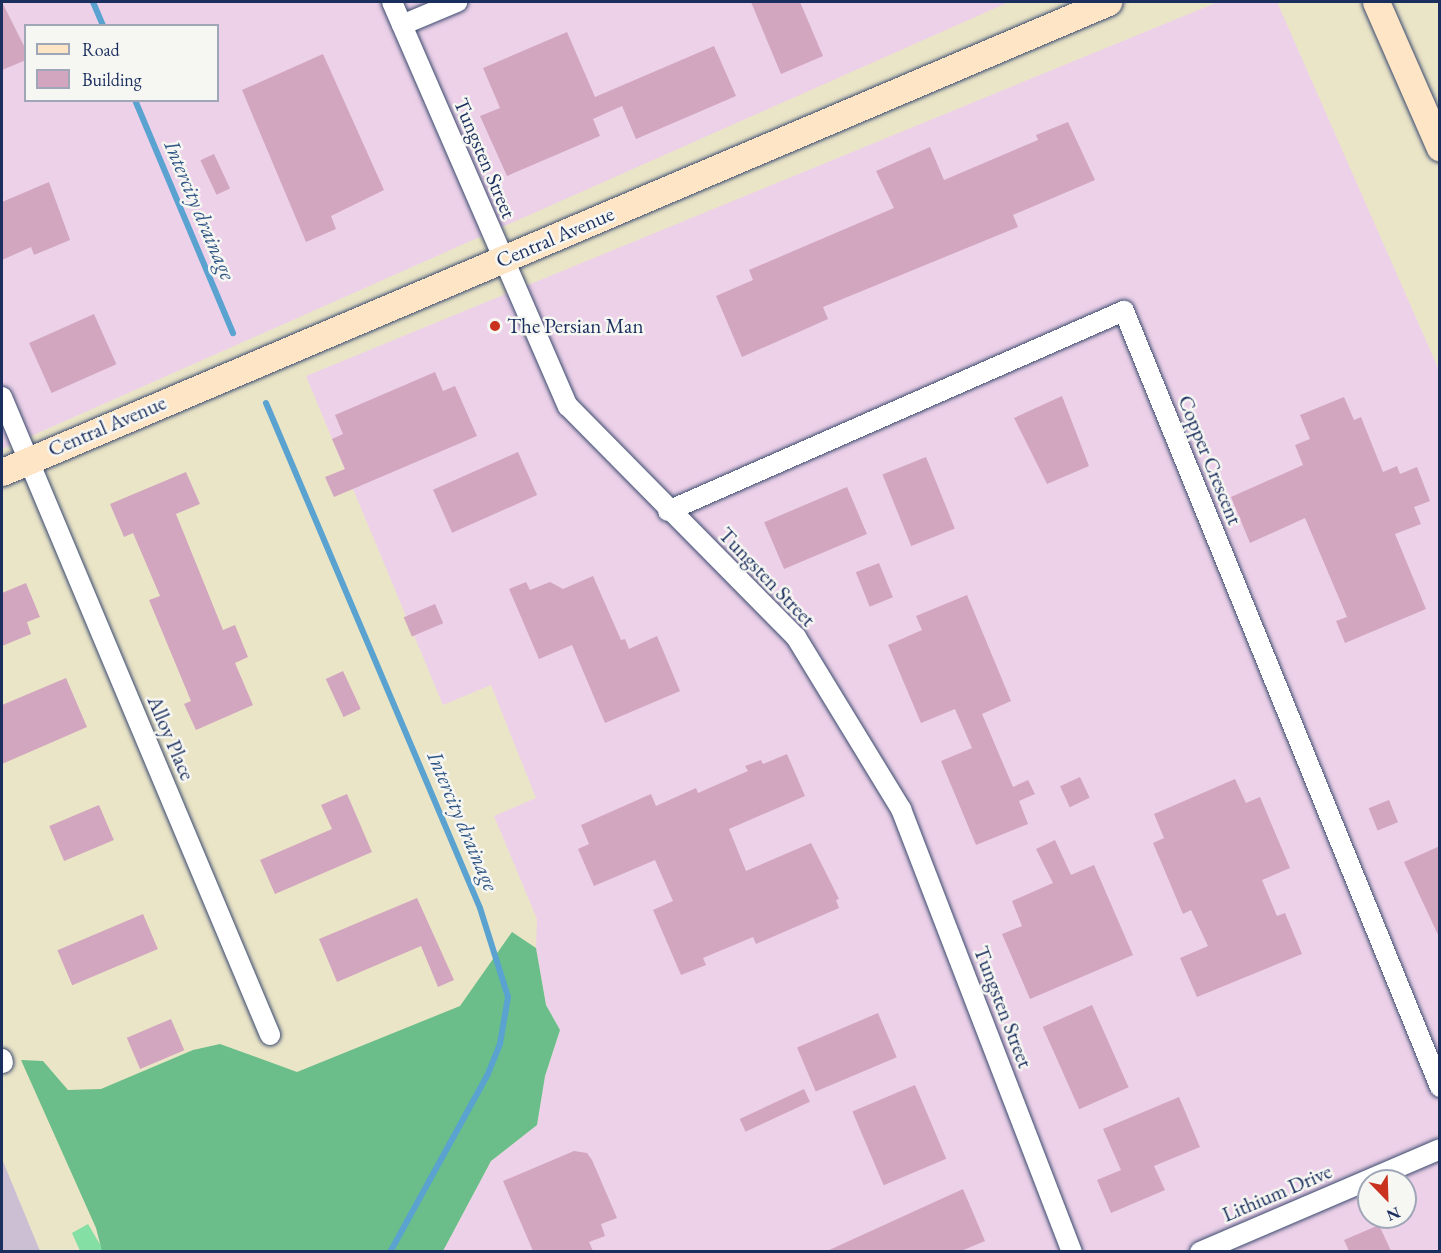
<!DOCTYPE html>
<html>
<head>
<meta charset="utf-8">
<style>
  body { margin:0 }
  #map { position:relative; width:1441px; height:1253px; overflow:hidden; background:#ebe5c7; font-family:"EB Garamond",serif }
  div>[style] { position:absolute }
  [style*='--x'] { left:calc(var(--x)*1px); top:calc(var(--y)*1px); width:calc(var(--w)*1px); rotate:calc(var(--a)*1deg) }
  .built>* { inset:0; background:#edd1e9 }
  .industrial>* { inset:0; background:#ccbfd4 }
  .green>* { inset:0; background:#84dfa5 }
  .forest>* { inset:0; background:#6bbe8a }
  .stream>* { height:6px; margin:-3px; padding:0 3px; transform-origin:3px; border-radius:3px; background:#5aa2d0 }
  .building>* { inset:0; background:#d2a6bf; transform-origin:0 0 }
  .roads { filter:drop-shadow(0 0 2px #3a4a6e) drop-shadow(0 0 2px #3a4a6e) }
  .minor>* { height:20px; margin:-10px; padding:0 10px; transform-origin:10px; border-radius:10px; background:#fff }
  .secondary>* { height:27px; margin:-13.5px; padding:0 13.5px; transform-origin:13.5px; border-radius:13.5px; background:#fde5c5 }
  .dots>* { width:16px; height:16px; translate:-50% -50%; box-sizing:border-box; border:3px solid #f6f6f2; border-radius:50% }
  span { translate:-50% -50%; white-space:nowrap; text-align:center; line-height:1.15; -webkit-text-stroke:5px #f6f6f2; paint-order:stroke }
  .street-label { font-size:21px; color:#1b2f5e }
  .poi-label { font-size:21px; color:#1b2f5e }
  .left { translate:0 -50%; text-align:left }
  .water-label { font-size:22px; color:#315786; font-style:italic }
  .frame { position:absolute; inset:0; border:3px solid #1b2f5e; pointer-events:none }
  .legend { position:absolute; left:24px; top:24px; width:195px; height:78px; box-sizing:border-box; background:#f6f6f2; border:2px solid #9ea6b7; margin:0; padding:8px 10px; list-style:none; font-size:18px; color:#1b2f5e }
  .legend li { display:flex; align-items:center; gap:12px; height:30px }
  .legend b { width:30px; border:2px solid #9ea6b7 }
  .north { position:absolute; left:1357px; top:1169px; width:60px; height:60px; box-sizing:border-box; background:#f6f6f2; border:2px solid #9ea6b7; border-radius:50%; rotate:157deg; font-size:16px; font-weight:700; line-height:24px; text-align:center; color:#1b2f5e }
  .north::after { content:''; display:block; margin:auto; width:21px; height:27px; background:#c8321e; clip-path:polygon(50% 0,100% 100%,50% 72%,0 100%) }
</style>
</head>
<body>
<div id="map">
  <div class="built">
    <i style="clip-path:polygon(evenodd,2px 2px,1009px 2px,2px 449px,2px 2px,26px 26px,218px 26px,218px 100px,26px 100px,26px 26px)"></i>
    <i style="clip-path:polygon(evenodd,1218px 2px,1277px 2px,1439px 370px,1439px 1251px,443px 1251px,491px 1161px,537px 1125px,545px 1076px,560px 1030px,546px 1005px,536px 948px,537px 919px,494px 816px,536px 798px,491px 685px,443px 705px,306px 376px,1218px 2px,1369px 1181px,1405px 1181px,1405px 1217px,1369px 1217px,1369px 1181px)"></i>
  </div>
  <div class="industrial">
    <i style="clip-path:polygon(2px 1159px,40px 1251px,2px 1251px)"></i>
  </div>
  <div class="green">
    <i style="clip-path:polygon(88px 1224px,104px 1251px,80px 1251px,72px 1233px)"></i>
  </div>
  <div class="forest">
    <i style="clip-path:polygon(512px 932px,536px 948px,546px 1005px,560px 1030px,545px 1076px,537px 1125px,491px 1161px,443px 1251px,102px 1251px,96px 1228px,21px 1060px,43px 1061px,68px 1090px,101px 1089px,193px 1050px,220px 1044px,297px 1072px,460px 1006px)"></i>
  </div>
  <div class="stream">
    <i style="--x:93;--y:2;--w:26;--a:67"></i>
    <i style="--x:135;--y:100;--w:253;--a:67.2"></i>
    <i style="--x:266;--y:403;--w:548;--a:67.03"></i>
    <i style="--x:480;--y:908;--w:93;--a:72.5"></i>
    <i style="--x:508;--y:997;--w:48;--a:99.7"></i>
    <i style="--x:500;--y:1044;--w:32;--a:112"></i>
    <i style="--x:488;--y:1074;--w:203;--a:118.8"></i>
  </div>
  <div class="building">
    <i style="clip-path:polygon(2px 2px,26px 50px,26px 60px,2px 70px)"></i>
    <i style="clip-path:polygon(751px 2px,800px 2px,823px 56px,781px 74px)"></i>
    <i style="clip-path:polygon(567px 32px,595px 97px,714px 46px,736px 96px,636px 139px,622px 106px,593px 119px,600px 136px,507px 176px,480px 116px,500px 108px,483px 68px)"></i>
    <i style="clip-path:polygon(323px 54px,384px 190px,331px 216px,336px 229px,306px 242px,242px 90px)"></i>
    <i style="clip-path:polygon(1068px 122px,1095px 180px,1013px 215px,1018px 227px,823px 307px,828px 319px,742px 357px,716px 296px,753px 280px,749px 270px,894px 208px,876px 171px,930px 147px,944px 180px,1038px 140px,1036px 135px)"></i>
    <i style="left:214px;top:154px;width:38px;height:15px;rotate:65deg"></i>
    <i style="clip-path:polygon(49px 182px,70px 240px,34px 255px,31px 247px,2px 260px,2px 202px)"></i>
    <i style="left:94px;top:314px;width:55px;height:71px;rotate:66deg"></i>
    <i style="clip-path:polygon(435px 372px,443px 391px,455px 386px,477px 436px,334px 497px,325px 477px,345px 469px,332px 439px,343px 434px,335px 415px)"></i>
    <i style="clip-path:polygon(1062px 396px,1089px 466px,1047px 484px,1014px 418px)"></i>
    <i style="clip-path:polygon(1344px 397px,1354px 420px,1361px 417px,1383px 472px,1397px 466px,1400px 474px,1417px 467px,1430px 501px,1414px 507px,1421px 524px,1395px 534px,1426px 609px,1345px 643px,1336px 621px,1347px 617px,1305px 518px,1250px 543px,1231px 497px,1303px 465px,1295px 445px,1310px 439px,1300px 415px)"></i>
    <i style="left:518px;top:452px;width:47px;height:93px;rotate:66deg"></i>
    <i style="left:926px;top:457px;width:77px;height:47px;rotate:68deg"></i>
    <i style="clip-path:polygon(186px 472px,200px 504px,176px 514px,223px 630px,235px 625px,248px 657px,235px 663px,253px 705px,196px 730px,184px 704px,191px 701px,149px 600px,160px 596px,133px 533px,124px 537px,110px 504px)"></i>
    <i style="left:847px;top:487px;width:51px;height:90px;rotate:67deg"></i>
    <i style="left:879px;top:563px;width:37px;height:25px;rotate:68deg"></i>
    <i style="clip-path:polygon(593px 576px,621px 640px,625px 639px,629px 649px,657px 636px,680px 691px,605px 723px,572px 645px,539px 659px,509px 589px,526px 582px,530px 590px,550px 582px,563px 589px)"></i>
    <i style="clip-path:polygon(26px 583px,40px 617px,27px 622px,31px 634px,2px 646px,2px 593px)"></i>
    <i style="clip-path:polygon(967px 595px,1011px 701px,982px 714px,1013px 787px,1028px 780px,1035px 794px,1019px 801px,1028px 824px,976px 845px,941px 761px,972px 748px,955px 709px,921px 723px,888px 645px,922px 630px,916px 616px)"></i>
    <i style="left:435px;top:604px;width:21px;height:34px;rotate:67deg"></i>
    <i style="left:343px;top:671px;width:42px;height:19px;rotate:65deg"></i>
    <i style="clip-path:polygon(66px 678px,87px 727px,2px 764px,2px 705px)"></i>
    <i style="clip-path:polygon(787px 754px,805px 796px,729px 829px,746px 871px,811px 843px,839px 899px,836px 900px,839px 908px,756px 944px,753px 937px,703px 958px,706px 965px,681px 975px,653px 910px,673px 901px,655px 860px,594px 886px,578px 849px,589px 844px,581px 825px,651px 794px,656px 806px,696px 788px,698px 793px,748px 771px,745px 766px,761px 760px,763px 764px)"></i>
    <i style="left:1080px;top:777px;width:23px;height:22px;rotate:65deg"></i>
    <i style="clip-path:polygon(1235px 779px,1246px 803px,1260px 797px,1290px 868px,1262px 880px,1277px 916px,1285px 913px,1302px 954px,1197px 997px,1180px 958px,1208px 946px,1191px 910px,1183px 914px,1153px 843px,1164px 838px,1154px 814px)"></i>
    <i style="clip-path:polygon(347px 794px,372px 852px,275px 894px,260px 860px,332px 829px,321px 805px)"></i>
    <i style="left:1389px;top:800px;width:24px;height:22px;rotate:68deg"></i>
    <i style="left:99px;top:805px;width:38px;height:54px;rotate:67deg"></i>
    <i style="clip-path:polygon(1055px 840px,1071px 875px,1094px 865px,1133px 955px,1030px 999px,1002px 934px,1022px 926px,1012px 901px,1053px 883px,1036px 849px)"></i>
    <i style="clip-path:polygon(1440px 846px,1440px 939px,1404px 862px)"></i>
    <i style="clip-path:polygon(417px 898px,454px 980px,438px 987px,421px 946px,337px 982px,319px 939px)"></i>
    <i style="left:143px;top:914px;width:38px;height:93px;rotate:67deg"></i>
    <i style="left:1092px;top:1005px;width:90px;height:54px;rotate:66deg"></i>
    <i style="left:878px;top:1013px;width:48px;height:88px;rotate:67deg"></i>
    <i style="left:171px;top:1019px;width:34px;height:48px;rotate:67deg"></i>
    <i style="left:915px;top:1085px;width:80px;height:68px;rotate:67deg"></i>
    <i style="left:804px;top:1089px;width:14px;height:71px;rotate:65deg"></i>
    <i style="clip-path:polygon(1179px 1097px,1200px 1147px,1154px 1166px,1165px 1190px,1111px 1213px,1097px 1180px,1121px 1170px,1103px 1129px)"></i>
    <i style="clip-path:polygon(574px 1151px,587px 1153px,592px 1160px,617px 1218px,601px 1224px,605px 1236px,589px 1242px,593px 1251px,533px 1251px,503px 1181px)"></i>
    <i style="clip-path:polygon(963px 1189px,985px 1241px,961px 1251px,827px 1251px)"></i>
    <i style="clip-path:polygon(1379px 1225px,1391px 1251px,1349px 1251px,1344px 1240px)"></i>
  </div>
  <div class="roads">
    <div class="minor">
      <i style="--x:392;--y:2;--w:441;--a:66.5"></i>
      <i style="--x:568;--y:406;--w:325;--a:45.4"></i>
      <i style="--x:796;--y:637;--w:202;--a:58.6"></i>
      <i style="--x:901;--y:809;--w:475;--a:68.9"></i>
      <i style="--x:402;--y:25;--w:60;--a:-22.7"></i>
      <i style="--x:2;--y:397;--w:692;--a:67.21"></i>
      <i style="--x:668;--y:511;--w:498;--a:-23.7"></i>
      <i style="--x:1124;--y:311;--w:838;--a:67.84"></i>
      <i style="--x:2;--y:1059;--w:4;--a:76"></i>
      <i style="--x:1200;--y:1252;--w:261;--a:-23.2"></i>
    </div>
    <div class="secondary">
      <i style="--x:1376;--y:2;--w:159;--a:66.3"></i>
      <i style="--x:2;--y:472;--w:1202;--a:-23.02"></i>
    </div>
  </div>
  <div class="dots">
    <i style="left:495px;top:326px;background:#c8321e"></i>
  </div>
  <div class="street-label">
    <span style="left:485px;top:158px;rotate:67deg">Tungsten Street</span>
    <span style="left:555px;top:237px;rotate:-23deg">Central Avenue</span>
    <span style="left:107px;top:426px;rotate:-23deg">Central Avenue</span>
    <span style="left:1210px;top:460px;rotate:68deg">Copper Crescent</span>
    <span style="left:767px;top:577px;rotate:46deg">Tungsten Street</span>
    <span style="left:171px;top:738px;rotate:67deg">Alloy Place</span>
    <span style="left:1003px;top:1007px;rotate:69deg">Tungsten Street</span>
    <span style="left:1277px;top:1193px;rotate:-23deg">Lithium Drive</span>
  </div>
  <div class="poi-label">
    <span class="left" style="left:507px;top:326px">The Persian Man</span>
  </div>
  <div class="water-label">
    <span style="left:200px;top:210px;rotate:67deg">Intercity drainage</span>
    <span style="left:463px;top:821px;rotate:67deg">Intercity drainage</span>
  </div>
  <div class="frame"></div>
  <ul class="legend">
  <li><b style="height:8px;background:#fde5c5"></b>Road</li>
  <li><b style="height:16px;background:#d2a6bf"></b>Building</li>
  </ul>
  <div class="north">N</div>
</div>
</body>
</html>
